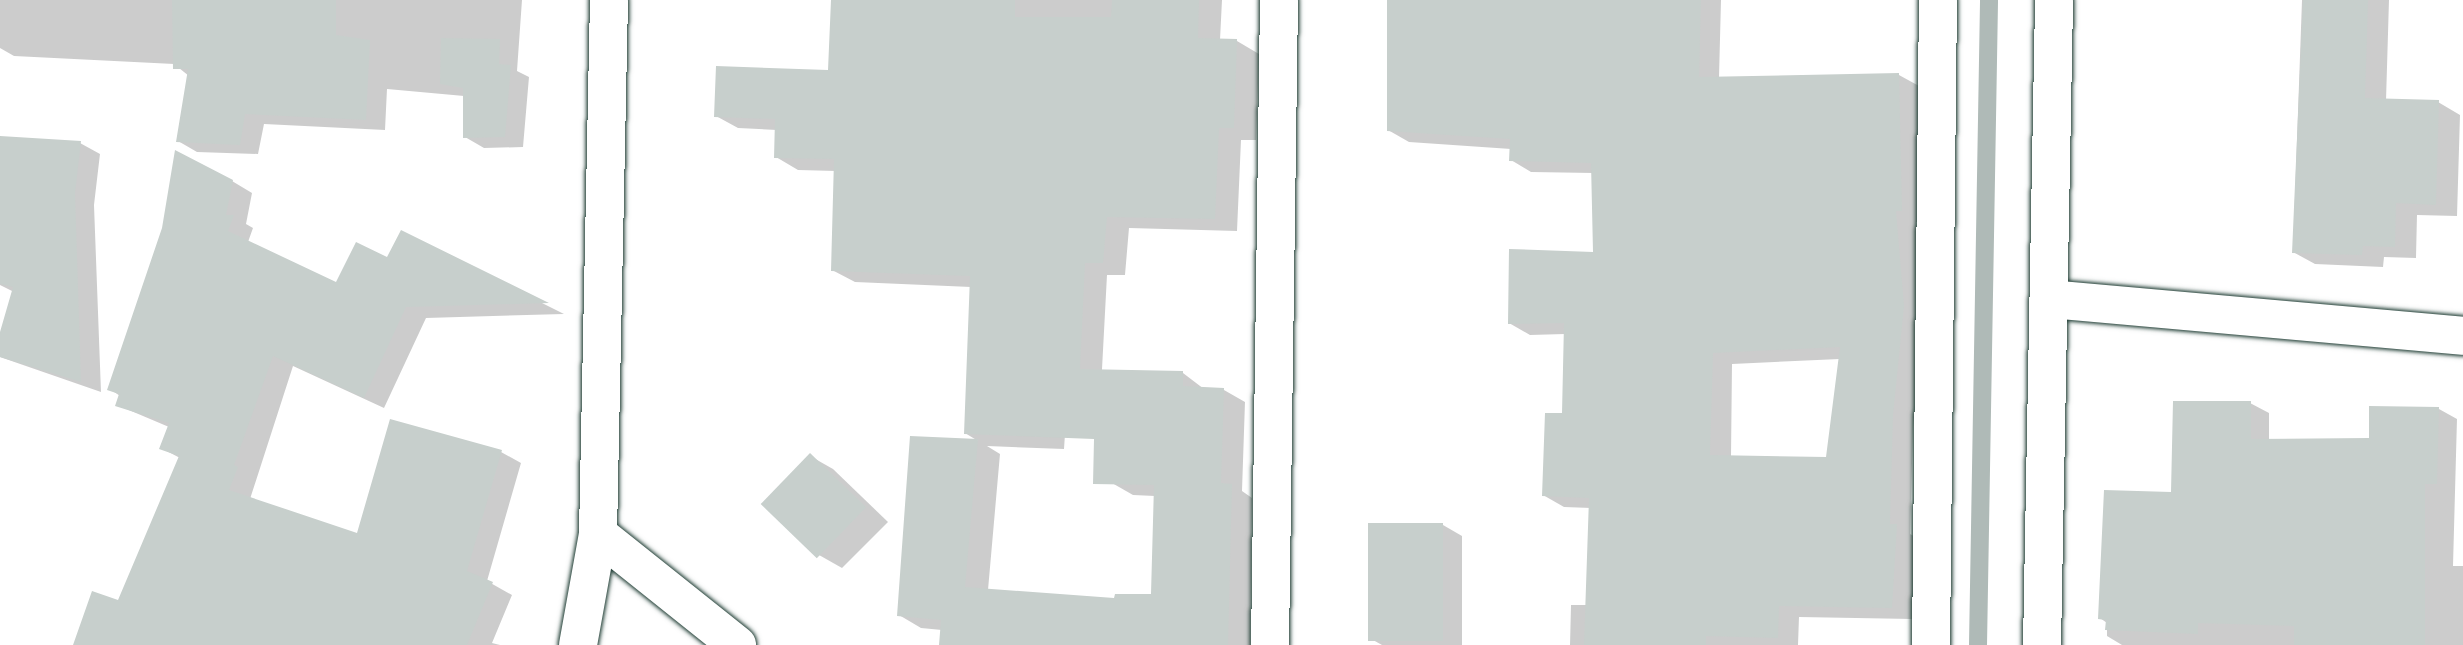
<!DOCTYPE html>
<html>
<head>
<meta charset="utf-8">
<style>
  body { margin:0 }
  #map { position:relative; width:2463px; height:645px; overflow:hidden; background:#fff; font-family:"Patrick Hand",sans-serif }
  div>[style] { position:absolute }
  [style*='--x'] { left:calc(var(--x)*1px); top:calc(var(--y)*1px); width:calc(var(--w)*1px); rotate:calc(var(--a)*1deg) }
  .shadow>* { inset:0; background:#0003 }
  .stream>* { height:18px; margin:-9px; padding:0 9px; transform-origin:9px; border-radius:9px; background:#afbab7 }
  .building>* { inset:0; background:#c7cfcc; transform-origin:0 0 }
  .roads { filter:drop-shadow(0 0 2px #1f3d34) drop-shadow(0 0 2px #1f3d34) }
  .minor>* { height:38px; margin:-19px; padding:0 19px; transform-origin:19px; border-radius:19px; background:#fff }
  span { translate:-50% -50%; white-space:nowrap; text-align:center; line-height:1.15; -webkit-text-stroke:6px #fff; paint-order:stroke }
</style>
</head>
<body>
<div id="map">
  <div class="shadow">
    <i style="clip-path:polygon(0 0,522px 0,517px 71px,529px 77px,523px 147px,484px 148px,465px 137px,464px 96px,387px 89px,385px 130px,264px 124px,258px 154px,197px 152px,178px 141px,189px 76px,174px 64px,14px 56px,0 48px)"></i>
    <i style="clip-path:polygon(832px 0,1222px 0,1220px 40px,1237px 41px,1259px 54px,1256px 140px,1241px 140px,1237px 231px,1129px 228px,1125px 275px,1107px 275px,1100px 407px,1067px 405px,1064px 449px,987px 446px,1000px 454px,988px 590px,1047px 645px,941px 645px,942px 630px,921px 628px,899px 615px,911px 438px,978px 441px,965px 433px,971px 287px,855px 282px,832px 270px,836px 171px,798px 170px,776px 157px,777px 130px,738px 128px,716px 116px,830px 72px)"></i>
    <i style="clip-path:polygon(evenodd,1388px 0,1721px 0,1719px 78px,1899px 75px,1919px 86px,1921px 222px,1916px 222px,1924px 319px,1913px 427px,1910px 534px,1917px 538px,1912px 619px,1799px 617px,1798px 645px,1570px 645px,1571px 605px,1587px 605px,1591px 508px,1564px 507px,1543px 495px,1564px 415px,1565px 334px,1530px 335px,1509px 323px,1594px 254px,1593px 173px,1531px 172px,1511px 160px,1511px 149px,1409px 142px,1388px 130px,1388px 0,1840px 359px,1828px 459px,1731px 457px,1732px 364px,1840px 359px)"></i>
    <i style="clip-path:polygon(2302px 0,2389px 0,2386px 101px,2438px 102px,2460px 115px,2457px 216px,2417px 215px,2416px 258px,2384px 257px,2383px 267px,2315px 264px,2293px 252px)"></i>
    <i style="clip-path:polygon(0 138px,80px 143px,100px 154px,94px 205px,101px 392px,0 357px,0 338px,14px 292px,0 285px)"></i>
    <i style="clip-path:polygon(232px 181px,252px 193px,246px 224px,253px 228px,248px 242px,337px 284px,388px 260px,402px 233px,564px 314px,426px 318px,384px 408px,293px 366px,250px 499px,358px 535px,501px 452px,521px 463px,487px 581px,512px 595px,492px 643px,500px 645px,74px 645px,119px 603px,180px 458px,161px 448px,169px 427px,117px 405px,120px 396px,110px 389px)"></i>
    <i style="clip-path:polygon(1183px 373px,1204px 389px,1224px 390px,1245px 402px,1242px 491px,1252px 498px,1250px 645px,1109px 645px,1153px 596px,1155px 496px,1133px 495px,1112px 483px)"></i>
    <i style="clip-path:polygon(2250px 403px,2269px 413px,2269px 441px,2371px 439px,2439px 409px,2457px 419px,2453px 566px,2463px 566px,2463px 645px,2122px 645px,2107px 636px,2107px 623px,2100px 618px,2173px 494px)"></i>
    <i style="clip-path:polygon(810px 456px,833px 469px,888px 522px,842px 568px,819px 555px)"></i>
    <i style="clip-path:polygon(1443px 525px,1462px 536px,1462px 645px,1382px 645px,1373px 640px)"></i>
  </div>
  <div class="stream">
    <i style="--x:1978;--y:645;--w:645;--a:-89.02"></i>
  </div>
  <div class="building">
    <i style="clip-path:polygon(172px 0,336px 0,336px 35px,370px 40px,366px 120px,245px 114px,240px 145px,176px 142px,188px 69px,173px 69px)"></i>
    <i style="clip-path:polygon(831px 0,1015px 0,1015px 17px,1111px 17px,1112px 0,1199px 0,1198px 38px,1237px 39px,1234px 128px,1219px 128px,1215px 219px,1107px 217px,1103px 263px,1085px 263px,1080px 369px,1183px 371px,1183px 386px,1224px 388px,1221px 483px,1232px 484px,1228px 645px,939px 645px,941px 620px,897px 616px,910px 436px,978px 439px,965px 587px,1114px 598px,1115px 594px,1151px 594px,1154px 485px,1093px 484px,1094px 439px,964px 434px,970px 276px,831px 271px,834px 159px,774px 158px,775px 119px,714px 117px,716px 66px,828px 70px)"></i>
    <i style="clip-path:polygon(evenodd,1387px 0,1701px 0,1699px 77px,1899px 73px,1902px 211px,1896px 211px,1904px 306px,1893px 415px,1890px 524px,1897px 524px,1892px 608px,1779px 606px,1778px 638px,1706px 636px,1706px 645px,1584px 645px,1589px 498px,1542px 496px,1545px 413px,1562px 413px,1564px 323px,1508px 324px,1509px 249px,1593px 252px,1591px 163px,1509px 161px,1510px 139px,1387px 131px,1387px 0,1840px 347px,1826px 457px,1710px 455px,1713px 353px,1840px 347px)"></i>
    <i style="clip-path:polygon(2303px 0,2368px 0,2365px 98px,2439px 100px,2436px 205px,2396px 203px,2395px 247px,2363px 246px,2362px 255px,2292px 253px)"></i>
    <i style="clip-path:polygon(441px 38px,500px 39px,499px 64px,511px 65px,505px 137px,463px 138px,463px 88px,440px 84px)"></i>
    <i style="clip-path:polygon(0 136px,81px 141px,75px 193px,81px 382px,0 357px,0 332px,13px 287px,0 284px)"></i>
    <i style="clip-path:polygon(175px 150px,233px 180px,226px 215px,234px 215px,228px 231px,336px 282px,356px 242px,387px 257px,401px 230px,549px 303px,406px 307px,364px 398px,273px 356px,234px 465px,238px 467px,229px 490px,357px 533px,390px 419px,502px 450px,467px 571px,493px 582px,467px 645px,73px 645px,92px 591px,118px 600px,179px 456px,159px 449px,169px 423px,115px 406px,119px 394px,107px 390px,162px 228px)"></i>
    <i style="clip-path:polygon(2173px 401px,2251px 401px,2251px 439px,2369px 438px,2369px 406px,2439px 407px,2437px 484px,2425px 484px,2425px 645px,2294px 645px,2294px 626px,2198px 623px,2198px 634px,2105px 630px,2106px 620px,2098px 619px,2104px 490px,2171px 492px)"></i>
    <i style="left:810px;top:453px;width:78px;height:71px;rotate:44deg"></i>
    <i style="left:1368px;top:523px;width:75px;height:118px"></i>
  </div>
  <div class="roads">
    <div class="minor">
      <i style="--x:2050;--y:299;--w:415;--a:5.1"></i>
      <i style="--x:598;--y:534;--w:178;--a:38.6"></i>
      <i style="--x:578;--y:645;--w:113;--a:-79.8"></i>
      <i style="--x:598;--y:534;--w:534;--a:-88.82"></i>
      <i style="--x:1270;--y:645;--w:645;--a:-89.2"></i>
      <i style="--x:1931;--y:645;--w:645;--a:-89.38"></i>
      <i style="--x:2042;--y:645;--w:645;--a:-88.93"></i>
    </div>
  </div>
</div>
</body>
</html>
